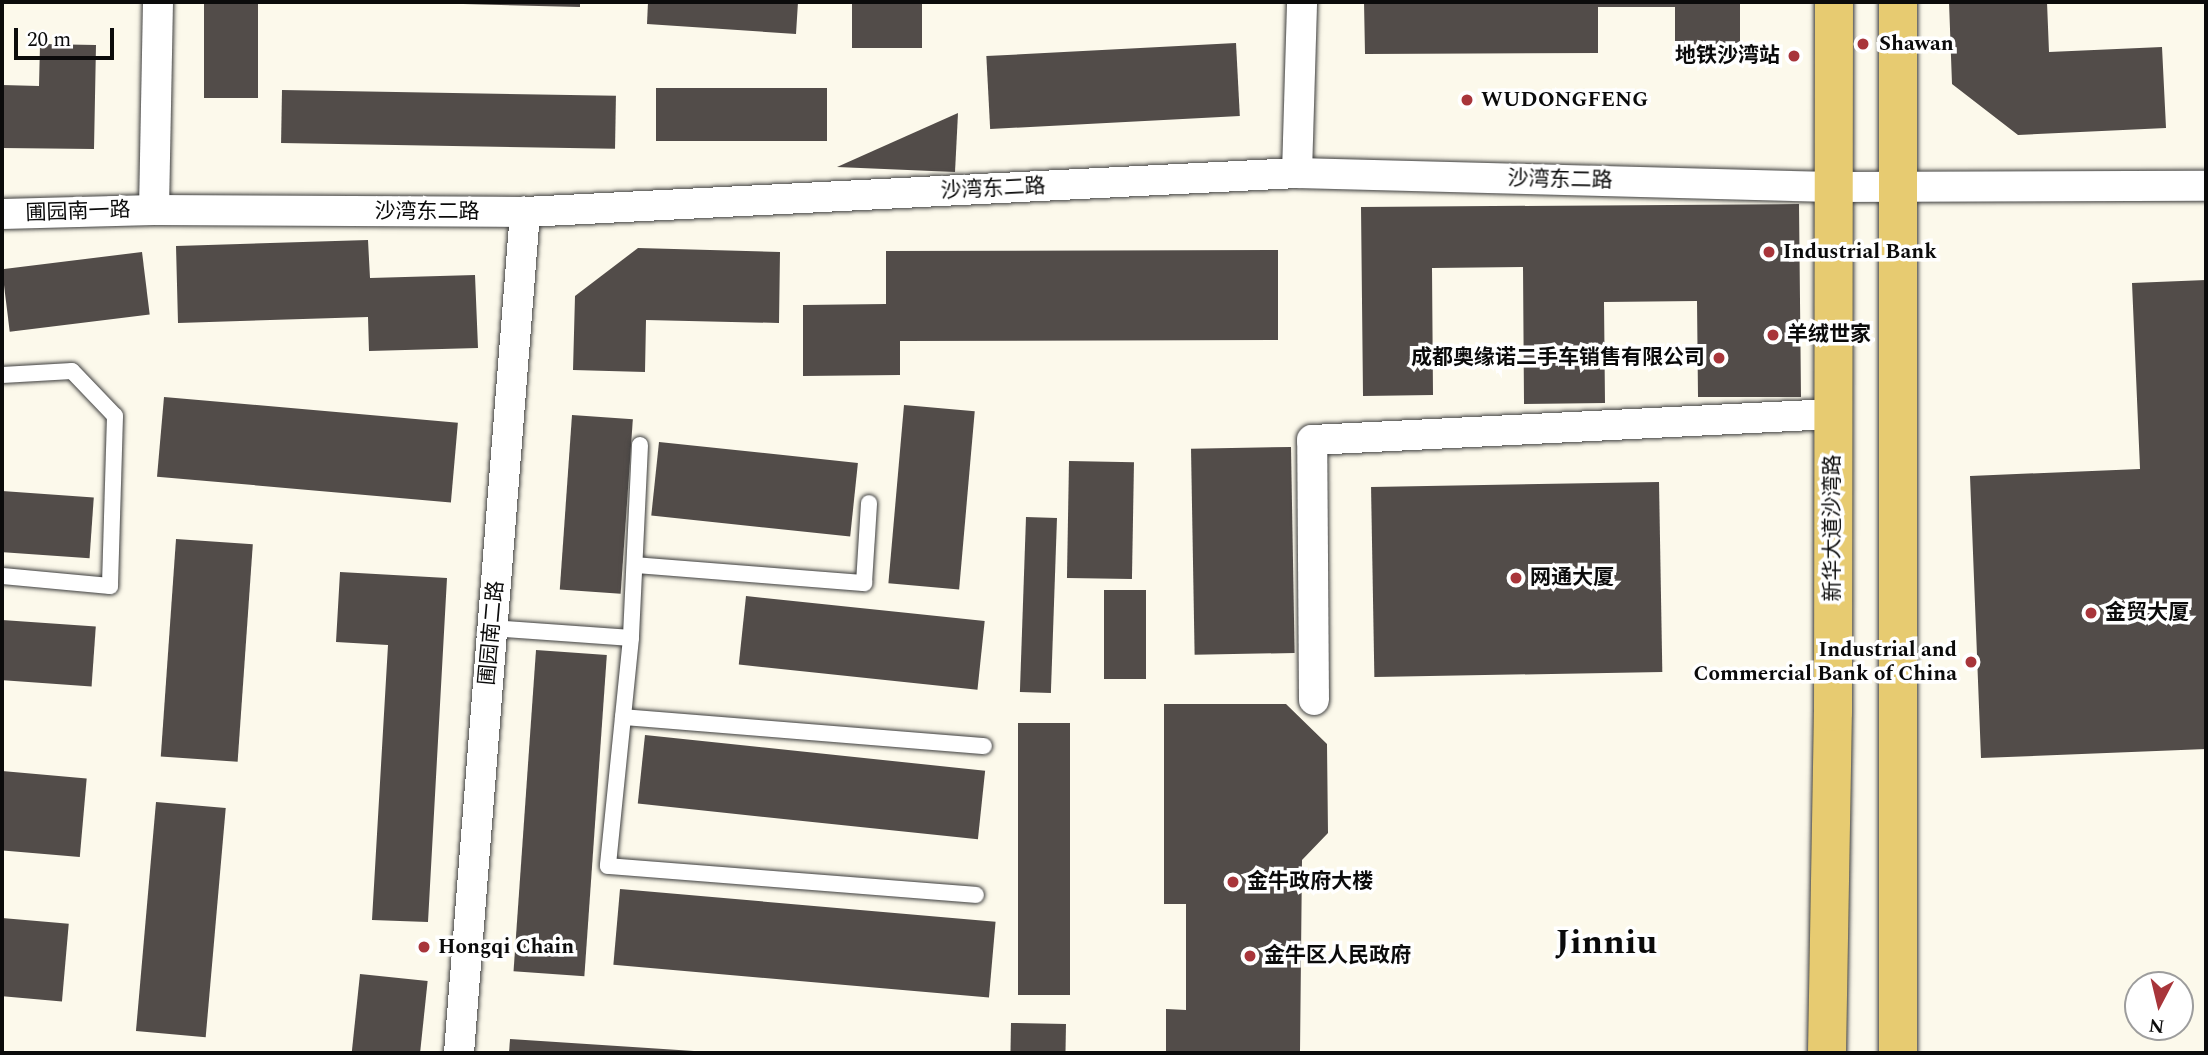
<!DOCTYPE html>
<html>
<head>
<meta charset="utf-8">
<style>
  body { margin:0 }
  #map { position:relative; width:2208px; height:1055px; overflow:hidden; background:#fcf9eb; font-family:Spectral,"Noto Sans SC",serif }
  div>[style] { position:absolute }
  [style*='--x'] { left:calc(var(--x)*1px); top:calc(var(--y)*1px); width:calc(var(--w)*1px); rotate:calc(var(--a)*1deg) }
  .building>* { inset:0; background:#524c49; transform-origin:0 0 }
  .roads { filter:drop-shadow(0 0 2px #3e3e3e) drop-shadow(0 0 2px #3e3e3e) }
  .lane>* { height:16px; margin:-8px; padding:0 8px; transform-origin:8px; border-radius:8px; background:#fff }
  .street>* { height:30px; margin:-15px; padding:0 15px; transform-origin:15px; border-radius:15px; background:#fff }
  .primary>* { height:38px; margin:-19px; padding:0 19px; transform-origin:19px; border-radius:19px; background:#e7cb71 }
  .dots>* { width:19px; height:19px; translate:-50% -50%; box-sizing:border-box; border:4px solid #fff; border-radius:50% }
  span { translate:-50% -50%; white-space:nowrap; text-align:center; line-height:1.15; -webkit-text-stroke:7px #fff; paint-order:stroke }
  .poi-label { font-size:21px; color:#0b0b0b; font-weight:700 }
  .left { translate:0 -50%; text-align:left }
  .right { translate:-100% -50%; text-align:right }
  .street-label { font-size:21px; color:#0b0b0b }
  .town-label { font-size:35px; color:#0b0b0b; font-weight:700 }
  .frame { position:absolute; inset:0; border:4px solid #0b0b0b; pointer-events:none }
  .north { position:absolute; left:2124px; top:971px; width:70px; height:70px; box-sizing:border-box; background:#fff; border:2px solid #9d9d9d; border-radius:50%; rotate:187deg; font-size:19px; font-weight:700; line-height:28px; text-align:center; color:#0b0b0b }
  .north::after { content:''; display:block; margin:auto; width:24px; height:32px; background:#a8353a; clip-path:polygon(50% 0,100% 100%,50% 72%,0 100%) }
  .scale { position:absolute; left:14px; top:28px; width:100px; height:32px; box-sizing:border-box; border:4px solid #0b0b0b; border-top:0; padding-left:9px; font-size:21px; line-height:24px; white-space:nowrap; color:#0b0b0b; -webkit-text-stroke:5px #fff; paint-order:stroke }
</style>
</head>
<body>
<div id="map">
  <div class="building">
    <i style="left:204px;top:2px;width:54px;height:96px"></i>
    <i style="clip-path:polygon(463px 2px,580px 2px,580px 7px,463px 4px)"></i>
    <i style="clip-path:polygon(648px 2px,798px 2px,796px 34px,647px 24px)"></i>
    <i style="left:852px;top:2px;width:70px;height:46px"></i>
    <i style="clip-path:polygon(1364px 2px,1740px 2px,1740px 54px,1675px 54px,1675px 7px,1598px 7px,1598px 53px,1365px 54px)"></i>
    <i style="clip-path:polygon(1949px 2px,2047px 2px,2049px 52px,2162px 47px,2166px 128px,2018px 135px,1952px 84px)"></i>
    <i style="left:1236px;top:43px;width:73px;height:250px;rotate:87deg"></i>
    <i style="clip-path:polygon(40px 44px,96px 45px,94px 149px,2px 148px,2px 85px,39px 86px)"></i>
    <i style="left:656px;top:88px;width:171px;height:53px"></i>
    <i style="left:282px;top:90px;width:334px;height:53px;rotate:1deg"></i>
    <i style="clip-path:polygon(958px 113px,955px 172px,837px 167px)"></i>
    <i style="clip-path:polygon(1799px 204px,1801px 397px,1698px 397px,1697px 301px,1604px 302px,1605px 403px,1524px 404px,1523px 267px,1432px 268px,1433px 395px,1363px 396px,1361px 207px)"></i>
    <i style="clip-path:polygon(368px 240px,370px 278px,475px 275px,478px 348px,369px 351px,368px 317px,178px 323px,176px 246px)"></i>
    <i style="clip-path:polygon(638px 248px,780px 252px,779px 323px,646px 320px,645px 372px,573px 370px,575px 296px)"></i>
    <i style="clip-path:polygon(1278px 250px,1278px 340px,900px 341px,900px 375px,803px 376px,803px 305px,886px 304px,886px 251px)"></i>
    <i style="left:142px;top:252px;width:63px;height:141px;rotate:83deg"></i>
    <i style="clip-path:polygon(2206px 280px,2206px 749px,1981px 758px,1970px 476px,2140px 469px,2132px 283px)"></i>
    <i style="left:164px;top:397px;width:295px;height:80px;rotate:5deg"></i>
    <i style="left:904px;top:405px;width:71px;height:179px;rotate:5deg"></i>
    <i style="left:572px;top:415px;width:61px;height:175px;rotate:4deg"></i>
    <i style="left:659px;top:442px;width:200px;height:74px;rotate:6deg"></i>
    <i style="left:1291px;top:447px;width:206px;height:100px;rotate:89deg"></i>
    <i style="left:1069px;top:461px;width:65px;height:117px;rotate:1deg"></i>
    <i style="left:1659px;top:482px;width:190px;height:288px;rotate:89deg"></i>
    <i style="left:2px;top:491px;width:92px;height:61px;rotate:4deg"></i>
    <i style="left:1026px;top:517px;width:31px;height:175px;rotate:2deg"></i>
    <i style="left:176px;top:539px;width:77px;height:218px;rotate:4deg"></i>
    <i style="clip-path:polygon(340px 572px,447px 578px,428px 922px,372px 920px,388px 645px,336px 642px)"></i>
    <i style="left:1104px;top:590px;width:42px;height:89px"></i>
    <i style="left:746px;top:596px;width:240px;height:69px;rotate:6deg"></i>
    <i style="left:2px;top:620px;width:94px;height:60px;rotate:4deg"></i>
    <i style="left:536px;top:650px;width:71px;height:322px;rotate:4deg"></i>
    <i style="clip-path:polygon(1164px 704px,1286px 704px,1327px 744px,1328px 833px,1302px 860px,1300px 1053px,1166px 1053px,1166px 1009px,1186px 1010px,1186px 904px,1164px 904px)"></i>
    <i style="left:1018px;top:723px;width:52px;height:272px"></i>
    <i style="left:645px;top:735px;width:342px;height:69px;rotate:6deg"></i>
    <i style="left:2px;top:771px;width:85px;height:79px;rotate:5deg"></i>
    <i style="left:156px;top:802px;width:70px;height:230px;rotate:5deg"></i>
    <i style="left:620px;top:889px;width:377px;height:76px;rotate:5deg"></i>
    <i style="left:2px;top:918px;width:67px;height:78px;rotate:5deg"></i>
    <i style="left:360px;top:974px;width:68px;height:79px;rotate:6deg"></i>
    <i style="left:1011px;top:1023px;width:55px;height:30px;rotate:1deg"></i>
    <i style="clip-path:polygon(510px 1039px,694px 1051px,694px 1053px,509px 1053px)"></i>
  </div>
  <div class="roads">
    <div class="lane">
      <i style="--x:2;--y:375;--w:70;--a:-3.3"></i>
      <i style="--x:72;--y:371;--w:62;--a:46.3"></i>
      <i style="--x:115;--y:416;--w:170;--a:91.7"></i>
      <i style="--x:110;--y:586;--w:108;--a:-174.7"></i>
      <i style="--x:640;--y:445;--w:193;--a:92.7"></i>
      <i style="--x:631;--y:638;--w:229;--a:95.8"></i>
      <i style="--x:608;--y:866;--w:369;--a:4.5"></i>
      <i style="--x:635;--y:565;--w:230;--a:4.5"></i>
      <i style="--x:864;--y:583;--w:80;--a:-86.4"></i>
      <i style="--x:492;--y:628;--w:139;--a:4.1"></i>
      <i style="--x:623;--y:717;--w:362;--a:4.6"></i>
    </div>
    <div class="street">
      <i style="--x:1297;--y:173;--w:171;--a:-88.3"></i>
      <i style="--x:154;--y:210;--w:208;--a:-88.9"></i>
      <i style="--x:2;--y:214;--w:152;--a:-1.5"></i>
      <i style="--x:154;--y:210;--w:371;--a:0.3"></i>
      <i style="--x:525;--y:212;--w:773;--a:-2.89"></i>
      <i style="--x:1297;--y:173;--w:536;--a:1.5"></i>
      <i style="--x:1833;--y:187;--w:373;--a:-0.2"></i>
      <i style="--x:1314;--y:700;--w:260;--a:-90.4"></i>
      <i style="--x:1312;--y:440;--w:522;--a:-2.86"></i>
      <i style="--x:459;--y:1053;--w:844;--a:-85.51"></i>
    </div>
    <div class="primary">
      <i style="--x:1827;--y:1053;--w:341;--a:-89"></i>
      <i style="--x:1833;--y:712;--w:710;--a:-89.92"></i>
      <i style="--x:1898;--y:1053;--w:1051;--a:-90"></i>
    </div>
  </div>
  <div class="dots">
    <i style="left:1863px;top:44px;background:#a8353a"></i>
    <i style="left:1794px;top:56px;background:#a8353a"></i>
    <i style="left:1467px;top:100px;background:#a8353a"></i>
    <i style="left:1769px;top:252px;background:#a8353a"></i>
    <i style="left:1773px;top:335px;background:#a8353a"></i>
    <i style="left:1719px;top:358px;background:#a8353a"></i>
    <i style="left:1516px;top:578px;background:#a8353a"></i>
    <i style="left:2091px;top:613px;background:#a8353a"></i>
    <i style="left:1971px;top:662px;background:#a8353a"></i>
    <i style="left:1233px;top:882px;background:#a8353a"></i>
    <i style="left:424px;top:947px;background:#a8353a"></i>
    <i style="left:1250px;top:956px;background:#a8353a"></i>
  </div>
  <div class="poi-label">
    <span class="left" style="left:1879px;top:44px">Shawan</span>
    <span class="right" style="left:1780px;top:56px">地铁沙湾站</span>
    <span class="left" style="left:1481px;top:100px">WUDONGFENG</span>
    <span class="left" style="left:1783px;top:252px">Industrial Bank</span>
    <span class="left" style="left:1787px;top:335px">羊绒世家</span>
    <span class="right" style="left:1705px;top:358px">成都奥缘诺二手车销售有限公司</span>
    <span class="left" style="left:1530px;top:578px">网通大厦</span>
    <span class="left" style="left:2105px;top:613px">金贸大厦</span>
    <span class="right" style="left:1957px;top:662px">Industrial and<br>Commercial Bank of China</span>
    <span class="left" style="left:1247px;top:882px">金牛政府大楼</span>
    <span class="left" style="left:438px;top:947px">Hongqi Chain</span>
    <span class="left" style="left:1264px;top:956px">金牛区人民政府</span>
  </div>
  <div class="street-label">
    <span style="left:1560px;top:180px;rotate:1deg">沙湾东二路</span>
    <span style="left:993px;top:189px;rotate:-3deg">沙湾东二路</span>
    <span style="left:78px;top:212px;rotate:-2deg">圃园南一路</span>
    <span style="left:427px;top:212px">沙湾东二路</span>
    <span style="left:1833px;top:528px;rotate:-90deg">新华大道沙湾路</span>
    <span style="left:492px;top:633px;rotate:-85deg">圃园南二路</span>
  </div>
  <div class="town-label">
    <span style="left:1606px;top:943px">Jinniu</span>
  </div>
  <div class="frame"></div>
  <div class="north">N</div>
  <div class="scale">20 m</div>
</div>
</body>
</html>
